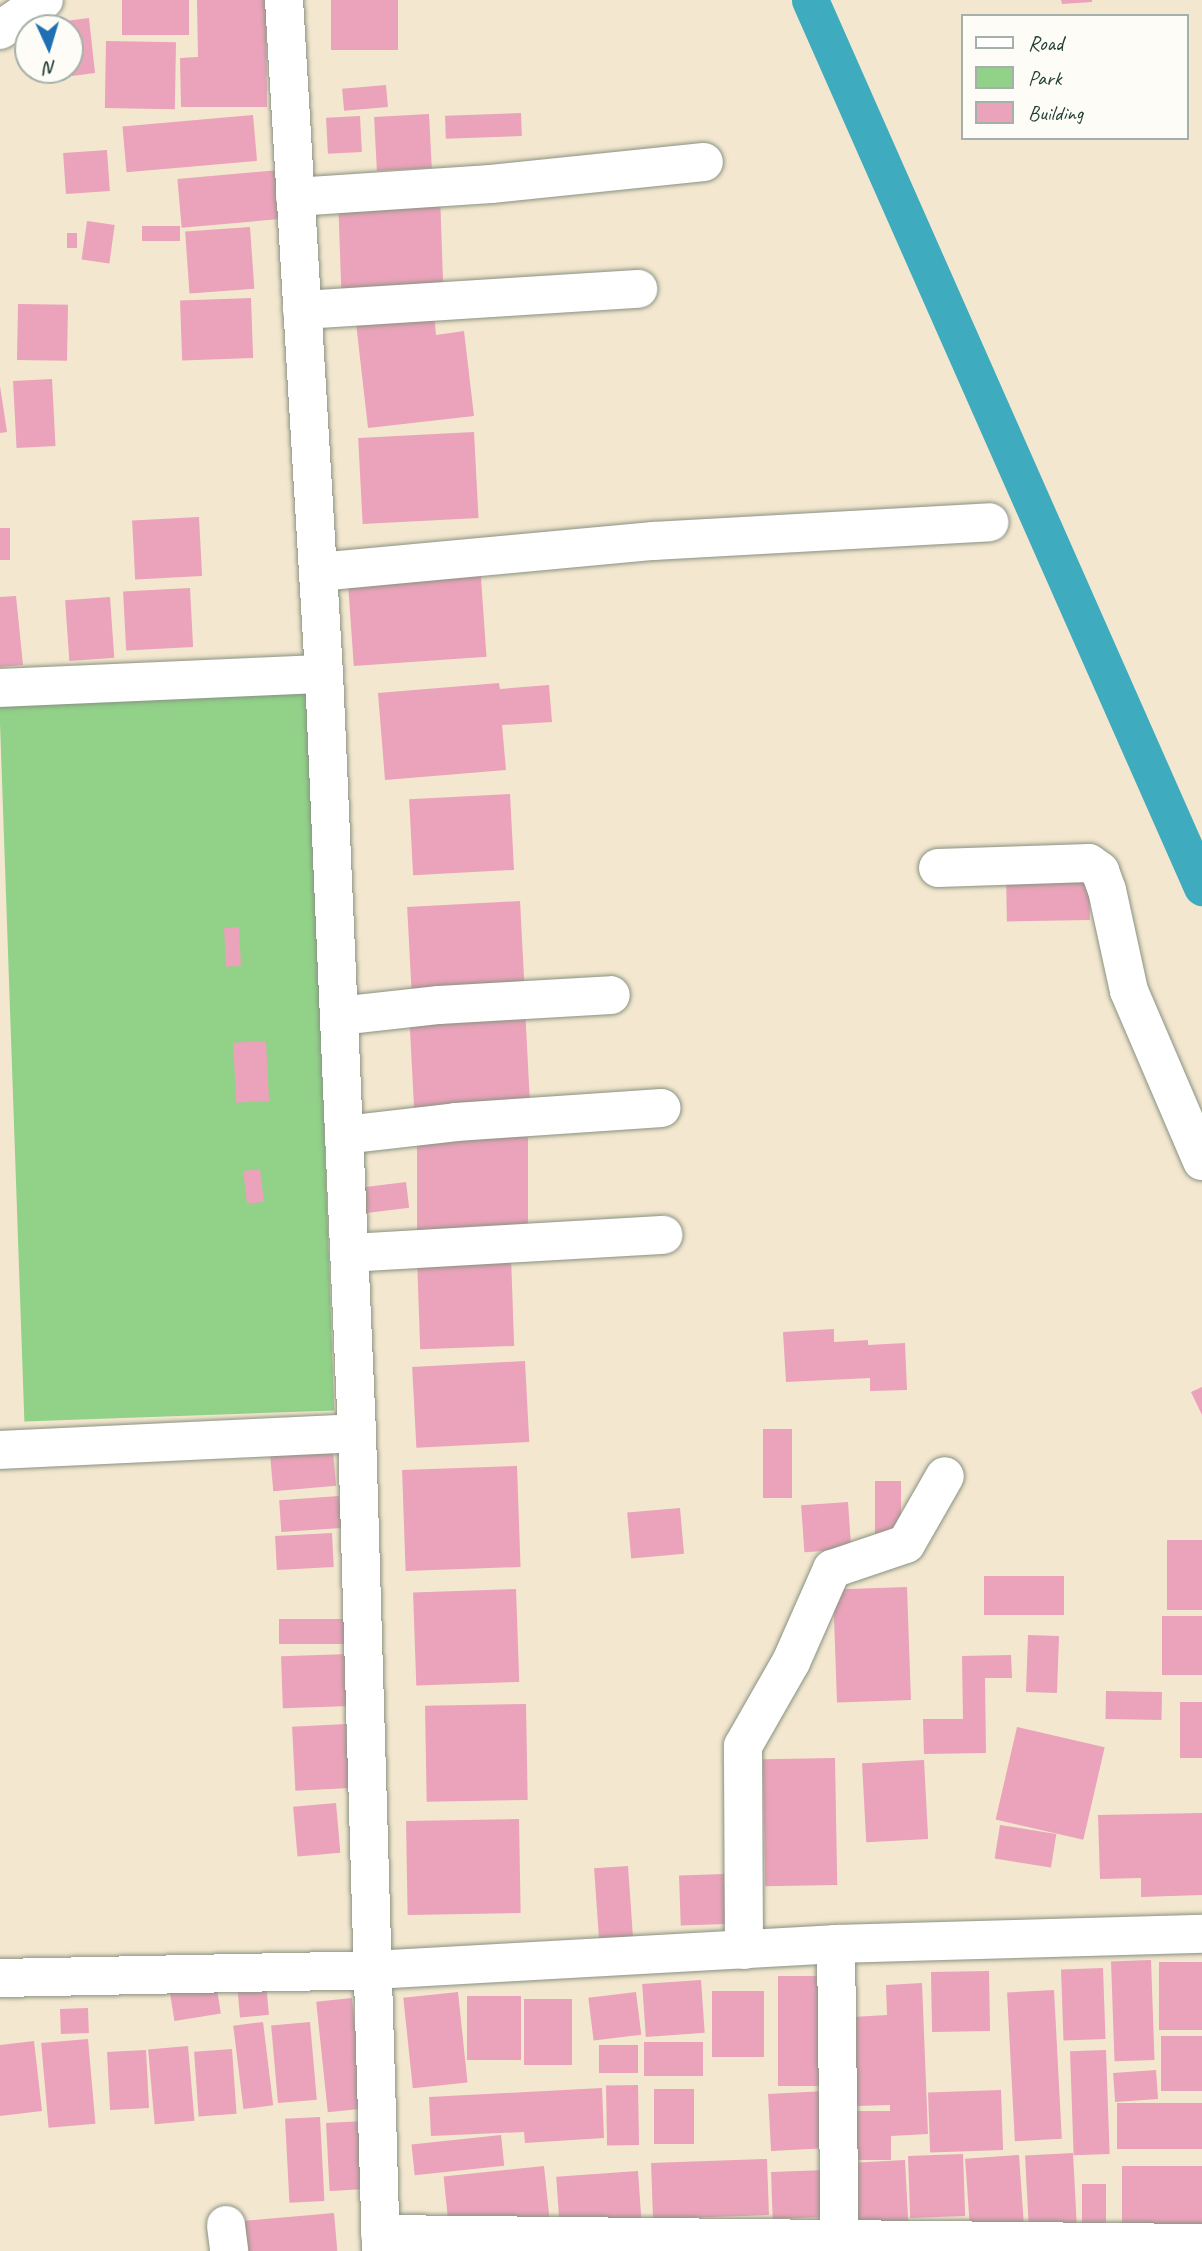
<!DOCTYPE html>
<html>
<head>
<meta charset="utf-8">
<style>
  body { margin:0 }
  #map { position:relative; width:1202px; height:2251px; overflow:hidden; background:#f3e7cf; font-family:Caveat,sans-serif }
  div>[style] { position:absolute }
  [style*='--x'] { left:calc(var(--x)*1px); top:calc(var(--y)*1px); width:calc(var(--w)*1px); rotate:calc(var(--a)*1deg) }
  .green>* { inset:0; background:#91d188; transform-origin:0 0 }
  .canal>* { height:37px; margin:-18.5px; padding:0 18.5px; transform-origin:18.5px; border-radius:18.5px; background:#3fabbe }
  .building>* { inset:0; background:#eaa3ba; transform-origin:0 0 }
  .roads { filter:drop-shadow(0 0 2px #899282) drop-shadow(0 0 2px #899282) }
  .minor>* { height:38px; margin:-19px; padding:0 19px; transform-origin:19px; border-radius:19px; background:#fff }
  span { translate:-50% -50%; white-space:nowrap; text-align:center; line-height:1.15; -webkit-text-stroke:5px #fdfcf7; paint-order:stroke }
  .legend { position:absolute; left:961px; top:14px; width:228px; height:126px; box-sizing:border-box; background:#fdfcf7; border:2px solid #a4b0a9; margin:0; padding:9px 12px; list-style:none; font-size:21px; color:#1f3d34 }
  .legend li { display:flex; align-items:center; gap:14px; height:35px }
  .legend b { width:35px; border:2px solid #a4b0a9 }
  .north { position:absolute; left:14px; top:14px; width:70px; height:70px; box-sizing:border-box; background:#fdfcf7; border:2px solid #a4b0a9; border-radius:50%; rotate:176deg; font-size:19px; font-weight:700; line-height:28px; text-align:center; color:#1f3d34 }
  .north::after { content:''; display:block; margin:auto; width:24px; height:32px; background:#1f6fb2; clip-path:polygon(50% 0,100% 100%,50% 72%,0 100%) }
</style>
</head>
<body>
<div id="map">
  <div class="green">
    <i style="left:309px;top:689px;width:722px;height:310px;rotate:88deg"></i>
  </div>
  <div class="canal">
    <i style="--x:810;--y:0;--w:970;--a:66.16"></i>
  </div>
  <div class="building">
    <i style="left:122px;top:0;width:67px;height:35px"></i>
    <i style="clip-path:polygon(197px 0,266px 0,267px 107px,181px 107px,180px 58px,198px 57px)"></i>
    <i style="left:331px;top:0;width:67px;height:50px"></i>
    <i style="clip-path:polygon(1061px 0,1092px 0,1092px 2px,1062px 4px)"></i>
    <i style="clip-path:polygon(89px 18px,95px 73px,72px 76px,70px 28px,66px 28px,65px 21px)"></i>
    <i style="left:106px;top:41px;width:70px;height:67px;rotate:1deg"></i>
    <i style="left:386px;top:85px;width:22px;height:44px;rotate:85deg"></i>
    <i style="left:521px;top:113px;width:23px;height:76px;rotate:88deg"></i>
    <i style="left:429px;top:114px;width:54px;height:55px;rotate:87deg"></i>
    <i style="left:253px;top:115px;width:46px;height:131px;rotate:85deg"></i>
    <i style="left:360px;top:116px;width:36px;height:34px;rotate:87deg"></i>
    <i style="left:107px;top:150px;width:41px;height:44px;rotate:86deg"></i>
    <i style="left:279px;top:170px;width:49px;height:102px;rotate:85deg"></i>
    <i style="left:440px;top:194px;width:93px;height:102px;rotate:88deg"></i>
    <i style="left:87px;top:221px;width:28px;height:39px;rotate:8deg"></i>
    <i style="left:142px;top:226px;width:38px;height:15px"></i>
    <i style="left:250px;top:227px;width:62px;height:65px;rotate:86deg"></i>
    <i style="left:67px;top:233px;width:10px;height:15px"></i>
    <i style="left:251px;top:298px;width:60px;height:71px;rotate:88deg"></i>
    <i style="left:18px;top:304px;width:50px;height:56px;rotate:1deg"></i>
    <i style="clip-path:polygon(434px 314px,436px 335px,464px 331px,474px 416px,368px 428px,356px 323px)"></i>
    <i style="left:52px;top:379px;width:67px;height:39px;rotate:87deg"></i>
    <i style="clip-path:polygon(0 386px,7px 432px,0 433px)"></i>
    <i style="left:474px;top:432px;width:86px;height:116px;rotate:87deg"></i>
    <i style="left:199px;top:517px;width:59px;height:67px;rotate:87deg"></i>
    <i style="left:0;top:528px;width:10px;height:32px"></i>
    <i style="left:480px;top:564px;width:93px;height:133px;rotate:86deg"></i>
    <i style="left:190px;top:588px;width:59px;height:67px;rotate:87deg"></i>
    <i style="clip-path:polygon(16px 596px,23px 665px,0 667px,0 597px)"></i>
    <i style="left:110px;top:597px;width:61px;height:45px;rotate:86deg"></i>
    <i style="clip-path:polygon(499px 683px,500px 689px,549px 685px,552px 722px,502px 725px,506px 770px,385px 780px,378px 693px)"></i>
    <i style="left:510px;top:794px;width:76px;height:101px;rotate:87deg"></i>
    <i style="left:1089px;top:870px;width:50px;height:83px;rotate:89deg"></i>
    <i style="left:520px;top:901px;width:87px;height:113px;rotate:87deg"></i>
    <i style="left:239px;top:927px;width:39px;height:15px;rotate:87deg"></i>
    <i style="left:525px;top:1008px;width:99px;height:116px;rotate:87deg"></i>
    <i style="left:266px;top:1041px;width:60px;height:33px;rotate:87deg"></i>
    <i style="left:528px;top:1137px;width:94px;height:111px;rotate:90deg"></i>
    <i style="left:260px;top:1169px;width:33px;height:17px;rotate:83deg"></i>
    <i style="left:406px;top:1182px;width:26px;height:49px;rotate:83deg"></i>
    <i style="left:511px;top:1256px;width:90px;height:94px;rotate:88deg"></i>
    <i style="clip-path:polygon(834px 1329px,834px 1342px,868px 1340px,868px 1345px,905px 1343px,907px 1390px,870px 1391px,870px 1378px,786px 1382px,783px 1332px)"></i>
    <i style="left:525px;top:1361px;width:81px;height:113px;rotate:87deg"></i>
    <i style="clip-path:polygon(1202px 1387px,1202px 1415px,1191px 1392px)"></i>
    <i style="left:792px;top:1429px;width:69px;height:29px;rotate:90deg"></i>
    <i style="left:333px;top:1451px;width:35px;height:63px;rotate:85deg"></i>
    <i style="left:517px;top:1466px;width:101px;height:115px;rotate:88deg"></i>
    <i style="left:875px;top:1481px;width:26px;height:56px"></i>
    <i style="left:339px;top:1496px;width:32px;height:60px;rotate:86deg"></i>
    <i style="left:848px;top:1502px;width:47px;height:47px;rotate:86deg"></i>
    <i style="left:680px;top:1508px;width:46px;height:53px;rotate:85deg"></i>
    <i style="left:332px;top:1533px;width:34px;height:57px;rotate:87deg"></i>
    <i style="left:1167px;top:1540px;width:35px;height:70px"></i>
    <i style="left:1064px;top:1576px;width:39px;height:80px;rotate:90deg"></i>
    <i style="left:907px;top:1587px;width:113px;height:74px;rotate:88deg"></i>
    <i style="left:516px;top:1589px;width:93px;height:103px;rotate:88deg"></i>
    <i style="left:1202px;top:1616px;width:59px;height:40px;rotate:90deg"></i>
    <i style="left:279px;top:1619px;width:66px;height:25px"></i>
    <i style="left:1028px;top:1635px;width:31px;height:57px;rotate:2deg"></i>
    <i style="left:349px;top:1654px;width:52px;height:68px;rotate:88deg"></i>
    <i style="clip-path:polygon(1011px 1655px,1012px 1678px,985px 1678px,986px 1753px,924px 1754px,923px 1719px,963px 1719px,962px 1656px)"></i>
    <i style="left:1106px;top:1691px;width:56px;height:28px;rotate:1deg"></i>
    <i style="left:1180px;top:1702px;width:22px;height:56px"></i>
    <i style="left:526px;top:1704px;width:96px;height:101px;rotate:89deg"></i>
    <i style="left:346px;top:1724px;width:64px;height:54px;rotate:87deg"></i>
    <i style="left:1017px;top:1727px;width:90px;height:95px;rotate:13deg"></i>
    <i style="left:835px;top:1758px;width:127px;height:72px;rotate:89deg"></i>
    <i style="left:924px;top:1760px;width:79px;height:62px;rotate:87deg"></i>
    <i style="left:336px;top:1803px;width:50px;height:43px;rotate:85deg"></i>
    <i style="clip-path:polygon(1202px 1813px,1202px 1895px,1141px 1897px,1141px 1878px,1100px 1879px,1098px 1815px)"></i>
    <i style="left:519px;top:1819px;width:94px;height:113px;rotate:89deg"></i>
    <i style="left:1000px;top:1825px;width:57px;height:34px;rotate:9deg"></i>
    <i style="left:628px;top:1866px;width:72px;height:34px;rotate:86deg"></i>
    <i style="left:724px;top:1874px;width:50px;height:45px;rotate:88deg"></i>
    <i style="left:1151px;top:1960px;width:100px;height:40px;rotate:88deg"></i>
    <i style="left:1202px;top:1962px;width:68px;height:43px;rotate:90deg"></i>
    <i style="left:1103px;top:1968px;width:71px;height:42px;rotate:88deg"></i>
    <i style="left:989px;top:1971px;width:60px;height:58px;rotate:89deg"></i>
    <i style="left:778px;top:1976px;width:49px;height:110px"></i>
    <i style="left:701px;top:1980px;width:53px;height:59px;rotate:86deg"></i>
    <i style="left:266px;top:1982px;width:33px;height:29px;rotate:85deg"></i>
    <i style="left:216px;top:1983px;width:31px;height:47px;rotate:81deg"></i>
    <i style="clip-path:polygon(922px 1983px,928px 2134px,891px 2136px,891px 2160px,847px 2160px,846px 2111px,890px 2111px,890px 2105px,857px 2106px,853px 2017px,887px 2015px,886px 1985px)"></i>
    <i style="left:1054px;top:1990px;width:149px;height:47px;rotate:87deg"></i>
    <i style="left:764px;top:1991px;width:66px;height:52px;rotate:90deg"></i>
    <i style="left:458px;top:1992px;width:91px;height:55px;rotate:84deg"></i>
    <i style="left:636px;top:1992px;width:43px;height:48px;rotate:83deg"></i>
    <i style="left:521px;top:1996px;width:64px;height:54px;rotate:90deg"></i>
    <i style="left:352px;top:1998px;width:111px;height:36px;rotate:84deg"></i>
    <i style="left:524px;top:1999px;width:48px;height:66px"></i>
    <i style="left:88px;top:2008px;width:25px;height:28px;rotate:88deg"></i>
    <i style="left:263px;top:2022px;width:84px;height:30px;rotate:83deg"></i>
    <i style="left:310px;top:2022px;width:78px;height:39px;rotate:85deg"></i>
    <i style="left:1202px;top:2036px;width:55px;height:41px;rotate:90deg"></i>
    <i style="left:88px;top:2039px;width:85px;height:47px;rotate:85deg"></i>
    <i style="clip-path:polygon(34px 2041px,42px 2111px,0 2116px,0 2045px)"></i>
    <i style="left:703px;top:2042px;width:34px;height:59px;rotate:90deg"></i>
    <i style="left:638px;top:2045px;width:28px;height:39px;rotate:90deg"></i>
    <i style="left:188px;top:2046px;width:75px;height:40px;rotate:85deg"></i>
    <i style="left:232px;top:2049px;width:65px;height:38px;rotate:86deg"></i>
    <i style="left:146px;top:2050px;width:58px;height:39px;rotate:87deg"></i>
    <i style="left:1106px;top:2050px;width:104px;height:36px;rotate:88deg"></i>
    <i style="left:1156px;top:2070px;width:29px;height:43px;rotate:86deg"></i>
    <i style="left:638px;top:2085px;width:60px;height:32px;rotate:89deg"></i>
    <i style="clip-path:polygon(602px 2088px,604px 2138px,525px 2143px,524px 2132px,431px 2136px,429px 2097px)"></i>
    <i style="left:654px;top:2089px;width:40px;height:55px"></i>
    <i style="left:1001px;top:2090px;width:60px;height:73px;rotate:88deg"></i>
    <i style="left:826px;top:2091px;width:57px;height:58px;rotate:87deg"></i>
    <i style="left:1202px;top:2103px;width:46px;height:85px;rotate:90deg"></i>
    <i style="left:320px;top:2117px;width:84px;height:35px;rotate:87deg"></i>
    <i style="left:364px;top:2121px;width:68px;height:38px;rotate:87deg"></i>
    <i style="left:501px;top:2135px;width:31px;height:90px;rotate:84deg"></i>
    <i style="left:1073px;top:2153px;width:73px;height:48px;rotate:87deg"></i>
    <i style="left:963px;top:2154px;width:62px;height:55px;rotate:88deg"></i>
    <i style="left:1019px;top:2155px;width:71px;height:54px;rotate:86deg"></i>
    <i style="left:767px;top:2159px;width:56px;height:116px;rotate:88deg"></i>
    <i style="left:905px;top:2160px;width:74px;height:55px;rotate:87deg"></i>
    <i style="left:544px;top:2166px;width:53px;height:101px;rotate:84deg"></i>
    <i style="left:1202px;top:2166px;width:64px;height:80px;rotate:90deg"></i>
    <i style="left:826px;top:2170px;width:47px;height:55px;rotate:88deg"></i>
    <i style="left:638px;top:2171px;width:51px;height:82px;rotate:86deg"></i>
    <i style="left:1082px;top:2184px;width:24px;height:45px"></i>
    <i style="left:334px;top:2213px;width:38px;height:93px;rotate:85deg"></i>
  </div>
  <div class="roads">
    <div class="minor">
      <i style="--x:284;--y:0;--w:675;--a:86.6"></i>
      <i style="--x:324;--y:674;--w:760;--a:87.51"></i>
      <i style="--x:357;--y:1433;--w:818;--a:88.32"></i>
      <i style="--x:0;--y:30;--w:53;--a:-34.3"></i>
      <i style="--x:295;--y:197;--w:196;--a:-3.8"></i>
      <i style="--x:491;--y:184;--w:214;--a:-5.9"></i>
      <i style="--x:302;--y:310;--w:337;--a:-3.6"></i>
      <i style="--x:318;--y:572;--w:337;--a:-5.3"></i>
      <i style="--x:654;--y:541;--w:336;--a:-3.2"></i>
      <i style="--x:0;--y:688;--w:324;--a:-2.5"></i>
      <i style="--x:938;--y:868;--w:151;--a:-1.9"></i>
      <i style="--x:1089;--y:863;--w:14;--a:36"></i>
      <i style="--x:1100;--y:871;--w:20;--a:70"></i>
      <i style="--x:1107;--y:890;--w:103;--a:77.7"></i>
      <i style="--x:1129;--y:991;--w:185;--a:66.8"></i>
      <i style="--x:339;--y:1016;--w:101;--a:-6.3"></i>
      <i style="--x:439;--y:1005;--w:172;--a:-3.3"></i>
      <i style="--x:344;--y:1135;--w:113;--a:-6.6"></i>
      <i style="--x:456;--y:1122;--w:206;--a:-3.9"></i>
      <i style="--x:349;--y:1253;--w:315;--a:-3.3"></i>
      <i style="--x:0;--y:1450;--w:357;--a:-2.7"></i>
      <i style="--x:836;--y:1944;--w:307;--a:89.3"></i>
      <i style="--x:744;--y:1950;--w:204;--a:-90.3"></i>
      <i style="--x:743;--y:1746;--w:97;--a:-60.3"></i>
      <i style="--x:791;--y:1662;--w:102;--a:-66.2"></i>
      <i style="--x:832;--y:1569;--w:78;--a:-18.7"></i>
      <i style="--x:906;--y:1544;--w:78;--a:-60.2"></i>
      <i style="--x:0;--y:1978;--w:374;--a:-1.2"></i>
      <i style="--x:374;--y:1970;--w:463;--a:-3.2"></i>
      <i style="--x:836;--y:1944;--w:366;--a:-1.6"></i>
      <i style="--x:226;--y:2225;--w:26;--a:83"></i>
      <i style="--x:380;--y:2234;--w:822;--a:0.63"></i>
    </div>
  </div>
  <ul class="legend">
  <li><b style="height:9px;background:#fff"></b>Road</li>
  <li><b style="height:19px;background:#91d188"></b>Park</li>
  <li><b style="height:19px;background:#eaa3ba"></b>Building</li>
  </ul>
  <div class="north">N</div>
</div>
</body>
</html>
